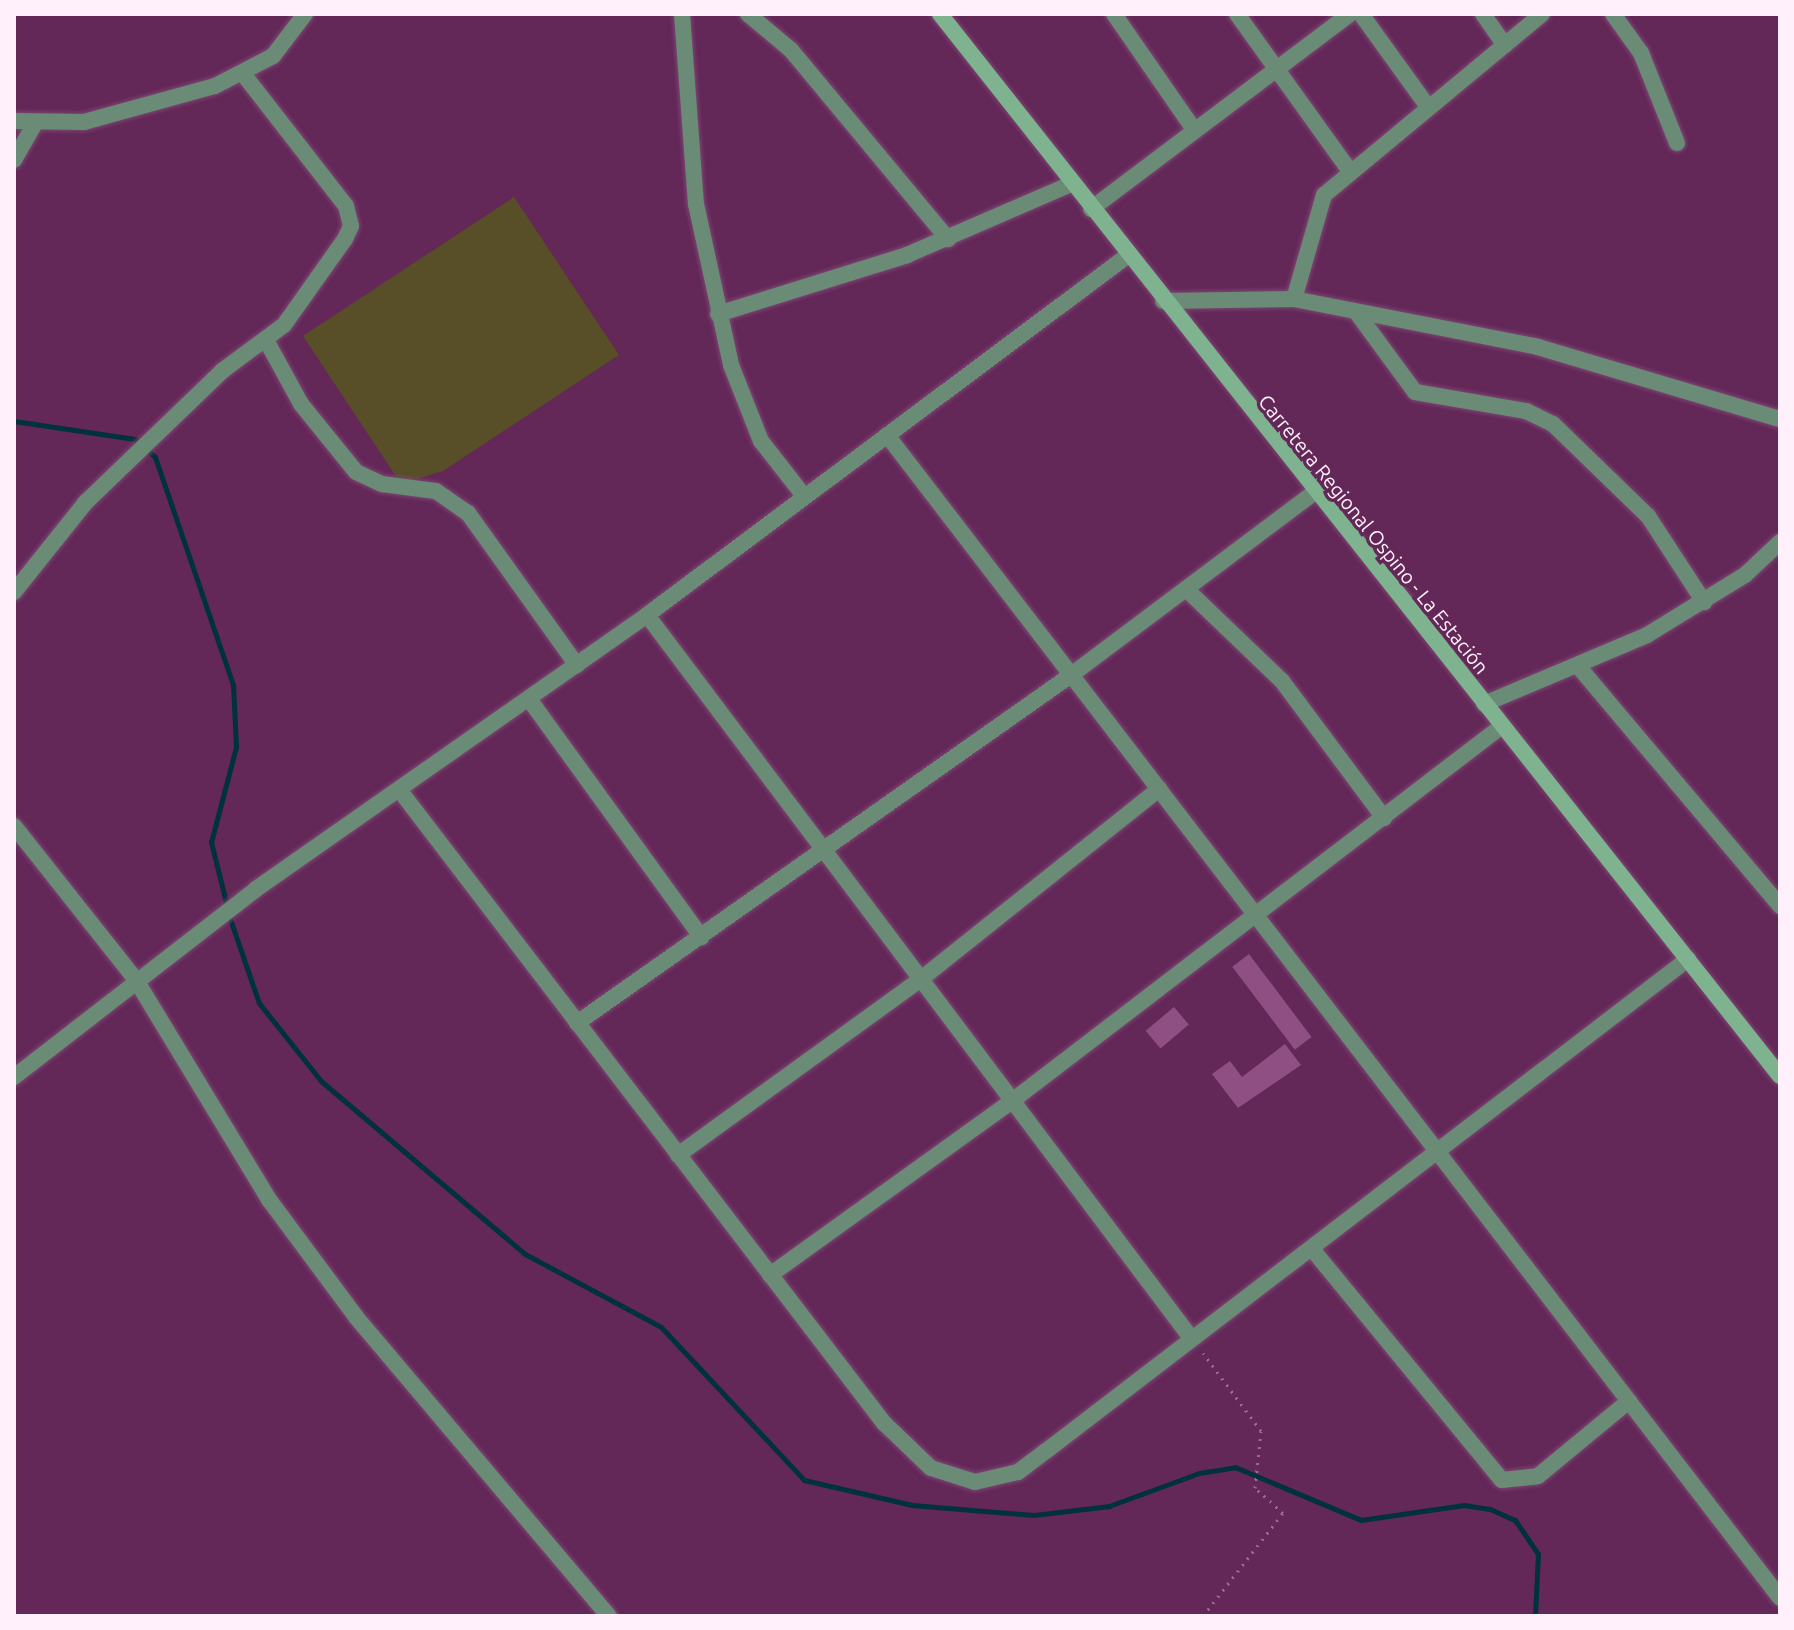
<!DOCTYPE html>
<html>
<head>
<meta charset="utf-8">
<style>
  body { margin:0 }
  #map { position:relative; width:1794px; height:1630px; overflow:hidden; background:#632758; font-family:Ubuntu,sans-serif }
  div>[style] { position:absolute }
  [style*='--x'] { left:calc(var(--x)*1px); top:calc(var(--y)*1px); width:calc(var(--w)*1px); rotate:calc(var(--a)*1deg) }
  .green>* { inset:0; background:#584e27 }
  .stream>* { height:5px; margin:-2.5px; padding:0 2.5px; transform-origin:2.5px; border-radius:2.5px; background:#00323c }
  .building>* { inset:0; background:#8f4f82; transform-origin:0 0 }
  .path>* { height:3px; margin-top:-1.5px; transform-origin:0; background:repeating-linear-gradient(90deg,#986b8f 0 2px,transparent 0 8px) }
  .roads { filter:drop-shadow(0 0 2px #7c4772) drop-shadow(0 0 2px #7c4772) }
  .minor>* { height:16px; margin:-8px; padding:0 8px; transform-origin:8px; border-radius:8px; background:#6a8b75 }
  .secondary>* { height:16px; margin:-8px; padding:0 8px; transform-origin:8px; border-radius:8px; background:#7fb390 }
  span { translate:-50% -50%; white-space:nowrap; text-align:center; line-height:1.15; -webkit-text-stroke:7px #632758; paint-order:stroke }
  .street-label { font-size:20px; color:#fff0fb }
  .frame { position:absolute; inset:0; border:16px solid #fff0fb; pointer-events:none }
</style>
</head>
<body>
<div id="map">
  <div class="green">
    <i style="clip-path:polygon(514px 197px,619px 355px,443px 471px,401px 484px,303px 336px)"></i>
  </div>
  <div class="stream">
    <i style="--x:14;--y:421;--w:122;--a:8.5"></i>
    <i style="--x:135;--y:439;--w:27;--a:42"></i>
    <i style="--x:155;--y:457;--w:241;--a:71.1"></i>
    <i style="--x:233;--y:685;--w:62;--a:87.2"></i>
    <i style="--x:236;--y:747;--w:98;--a:104.7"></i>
    <i style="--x:211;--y:842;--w:66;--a:76"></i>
    <i style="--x:229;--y:916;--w:92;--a:71"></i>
    <i style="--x:259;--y:1003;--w:100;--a:51.5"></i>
    <i style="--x:321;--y:1081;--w:267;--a:40.3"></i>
    <i style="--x:525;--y:1254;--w:154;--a:28.2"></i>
    <i style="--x:661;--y:1327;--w:209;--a:46.9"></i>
    <i style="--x:804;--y:1480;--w:111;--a:13"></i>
    <i style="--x:912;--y:1505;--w:122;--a:4.7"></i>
    <i style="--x:1034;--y:1515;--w:76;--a:-6.8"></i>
    <i style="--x:1109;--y:1506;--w:96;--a:-20.1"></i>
    <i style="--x:1199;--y:1473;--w:36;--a:-9"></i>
    <i style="--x:1235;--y:1467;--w:137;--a:22.8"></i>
    <i style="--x:1361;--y:1520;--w:104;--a:-8.3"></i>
    <i style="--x:1464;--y:1505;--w:26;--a:9"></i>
    <i style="--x:1490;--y:1509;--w:27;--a:24"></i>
    <i style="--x:1515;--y:1520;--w:41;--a:55.9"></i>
    <i style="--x:1538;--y:1554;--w:62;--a:92.8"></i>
  </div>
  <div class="building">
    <i style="left:1249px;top:954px;width:104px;height:21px;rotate:53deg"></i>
    <i style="left:1174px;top:1007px;width:23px;height:37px;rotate:50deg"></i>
    <i style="clip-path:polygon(1285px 1044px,1301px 1065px,1238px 1108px,1212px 1074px,1230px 1061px,1242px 1077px)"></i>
  </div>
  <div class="path">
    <i style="--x:1203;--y:1616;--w:130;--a:-52.2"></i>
    <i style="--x:1283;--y:1513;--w:38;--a:-138"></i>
    <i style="--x:1255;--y:1488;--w:57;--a:-84"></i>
    <i style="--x:1261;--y:1431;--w:97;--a:-126.6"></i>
  </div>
  <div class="roads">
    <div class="minor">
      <i style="--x:682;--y:14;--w:191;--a:85.8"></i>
      <i style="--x:696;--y:204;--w:165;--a:77.7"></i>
      <i style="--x:731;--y:365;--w:82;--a:68.5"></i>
      <i style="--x:761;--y:441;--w:70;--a:52"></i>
      <i style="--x:748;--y:14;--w:56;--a:39.9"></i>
      <i style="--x:791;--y:50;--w:246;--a:50.3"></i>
      <i style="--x:1114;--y:14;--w:142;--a:55.3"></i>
      <i style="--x:1237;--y:14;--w:193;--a:54.3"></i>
      <i style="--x:1361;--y:14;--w:115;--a:54.2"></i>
      <i style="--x:1483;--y:14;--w:38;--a:55"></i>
      <i style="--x:1613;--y:14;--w:48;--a:54.3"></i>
      <i style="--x:1641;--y:53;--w:97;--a:68.2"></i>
      <i style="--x:14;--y:121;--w:70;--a:0.8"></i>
      <i style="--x:84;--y:122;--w:136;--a:-15.4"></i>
      <i style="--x:215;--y:86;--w:65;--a:-27.3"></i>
      <i style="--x:273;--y:56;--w:53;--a:-52.7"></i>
      <i style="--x:14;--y:160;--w:40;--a:-60.3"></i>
      <i style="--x:1091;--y:209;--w:324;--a:-37"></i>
      <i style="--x:1294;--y:299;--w:108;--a:-73.9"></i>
      <i style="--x:1324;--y:195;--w:283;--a:-39.7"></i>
      <i style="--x:1163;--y:301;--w:131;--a:-0.9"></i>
      <i style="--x:1294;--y:299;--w:249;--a:11.1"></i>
      <i style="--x:1538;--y:347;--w:252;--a:16.6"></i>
      <i style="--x:1357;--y:313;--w:98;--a:53.7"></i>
      <i style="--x:1415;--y:392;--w:113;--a:9.7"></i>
      <i style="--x:1526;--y:411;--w:30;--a:26"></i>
      <i style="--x:1553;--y:424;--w:132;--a:44.1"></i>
      <i style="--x:1648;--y:516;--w:103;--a:56.9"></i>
      <i style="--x:718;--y:314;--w:198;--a:-17.3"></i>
      <i style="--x:907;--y:255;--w:179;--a:-23.4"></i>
      <i style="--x:266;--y:340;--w:73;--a:61.3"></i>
      <i style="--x:301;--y:404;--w:87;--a:51"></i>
      <i style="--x:356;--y:472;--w:29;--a:25"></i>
      <i style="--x:382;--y:484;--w:54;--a:7.4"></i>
      <i style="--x:436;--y:491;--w:39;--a:35"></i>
      <i style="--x:468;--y:513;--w:187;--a:54.4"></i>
      <i style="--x:887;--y:435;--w:1466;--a:52.48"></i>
      <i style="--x:1186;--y:589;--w:133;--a:43.8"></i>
      <i style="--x:1282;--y:681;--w:171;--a:53.3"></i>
      <i style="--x:14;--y:592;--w:114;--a:-51.4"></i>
      <i style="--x:85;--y:503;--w:190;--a:-43.9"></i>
      <i style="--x:222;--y:371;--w:77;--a:-36.6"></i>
      <i style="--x:284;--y:325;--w:105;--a:-54.7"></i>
      <i style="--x:345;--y:239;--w:14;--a:-65"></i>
      <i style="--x:351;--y:226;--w:21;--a:-104"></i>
      <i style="--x:346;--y:206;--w:166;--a:-127.9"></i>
      <i style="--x:647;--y:615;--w:905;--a:53.04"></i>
      <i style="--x:1578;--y:666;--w:314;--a:49.9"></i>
      <i style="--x:529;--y:699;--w:294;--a:54.1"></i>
      <i style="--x:1484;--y:704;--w:177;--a:-22.9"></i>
      <i style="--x:1647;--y:635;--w:115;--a:-31.5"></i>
      <i style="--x:1745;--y:575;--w:48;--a:-43.3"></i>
      <i style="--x:401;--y:792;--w:795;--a:52.57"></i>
      <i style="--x:884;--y:1423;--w:65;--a:43.8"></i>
      <i style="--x:931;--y:1468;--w:46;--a:17.7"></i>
      <i style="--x:975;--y:1482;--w:44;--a:-13.1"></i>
      <i style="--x:1018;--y:1472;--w:35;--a:-37"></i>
      <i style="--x:1046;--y:1451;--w:809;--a:-37.46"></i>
      <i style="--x:14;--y:826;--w:196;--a:51.6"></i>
      <i style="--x:136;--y:980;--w:258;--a:58.8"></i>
      <i style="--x:270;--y:1201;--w:144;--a:53.4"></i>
      <i style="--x:356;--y:1317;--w:392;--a:49.8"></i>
      <i style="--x:577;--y:1023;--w:604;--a:-35.16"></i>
      <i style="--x:1071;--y:675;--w:305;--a:-36.9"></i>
      <i style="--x:14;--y:1077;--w:306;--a:-37.8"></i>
      <i style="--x:256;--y:889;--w:477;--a:-35"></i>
      <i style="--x:647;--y:615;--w:599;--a:-36.79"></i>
      <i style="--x:678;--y:1155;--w:300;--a:-35.9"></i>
      <i style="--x:921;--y:979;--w:305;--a:-38.6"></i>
      <i style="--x:1312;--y:1249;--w:299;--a:50.6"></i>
      <i style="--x:1502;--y:1480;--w:36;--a:-6"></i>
      <i style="--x:1538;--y:1476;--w:118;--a:-39.5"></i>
      <i style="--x:770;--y:1275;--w:298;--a:-35.7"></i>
      <i style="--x:1012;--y:1101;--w:617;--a:-37.43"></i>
    </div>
    <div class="secondary">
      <i style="--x:940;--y:14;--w:1354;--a:51.66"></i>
    </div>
  </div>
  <div class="street-label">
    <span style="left:1374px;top:534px;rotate:51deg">Carretera Regional Ospino - La Estación</span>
  </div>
  <div class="frame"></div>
</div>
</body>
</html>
